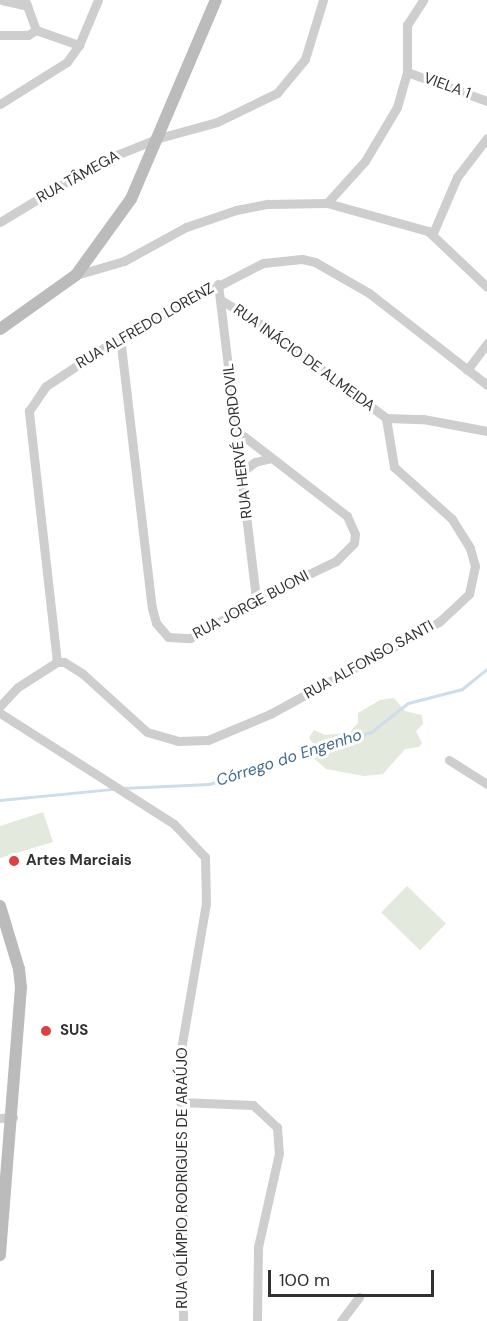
<!DOCTYPE html>
<html>
<head>
<meta charset="utf-8">
<style>
  body { margin:0 }
  #map { position:relative; width:487px; height:1321px; overflow:hidden; background:#fff; font-family:"DM Sans",sans-serif }
  div>[style] { position:absolute }
  [style*='--x'] { left:calc(var(--x)*1px); top:calc(var(--y)*1px); width:calc(var(--w)*1px); rotate:calc(var(--a)*1deg) }
  .green>* { inset:0; background:#e3e9dd; transform-origin:0 0 }
  .stream>* { height:3px; margin:-1.5px; padding:0 1.5px; transform-origin:1.5px; border-radius:1.5px; background:#ceddea }
  .street>* { height:9px; margin:-4.5px; padding:0 4.5px; transform-origin:4.5px; border-radius:4.5px; background:#cecece }
  .secondary>* { height:12px; margin:-6px; padding:0 6px; transform-origin:6px; border-radius:6px; background:#bbb }
  .dots>* { width:16px; height:16px; translate:-50% -50%; box-sizing:border-box; border:3px solid #fff; border-radius:50% }
  span { translate:-50% -50%; white-space:nowrap; text-align:center; line-height:1.15; -webkit-text-stroke:6px #fff; paint-order:stroke }
  .street-label { font-size:15px; color:#313131 }
  .poi-label { font-size:15px; color:#313131; font-weight:700 }
  .left { translate:0 -50%; text-align:left }
  .water-label { font-size:16px; color:#436c8e; font-style:italic }
  .scale { position:absolute; left:268px; top:1270px; width:166px; height:27px; box-sizing:border-box; border:3px solid #313131; border-top:0; padding-left:8px; font-size:18px; line-height:21px; white-space:nowrap; color:#313131; -webkit-text-stroke:4px #fff; paint-order:stroke }
</style>
</head>
<body>
<div id="map">
  <div class="green">
    <i style="clip-path:polygon(394px 698px,405px 711px,422px 715px,423px 724px,416px 731px,422px 743px,419px 747px,405px 749px,383px 774px,364px 776px,326px 769px,307px 752px,314px 745px,309px 738px,314px 730px,325px 735px,349px 733px,358px 723px,358px 713px,380px 700px)"></i>
    <i style="clip-path:polygon(43px 812px,53px 842px,0 858px,0 826px)"></i>
    <i style="left:407px;top:886px;width:54px;height:37px;rotate:44deg"></i>
  </div>
  <div class="stream">
    <i style="--x:123;--y:788;--w:86;--a:-2.7"></i>
    <i style="--x:209;--y:784;--w:170;--a:-17.8"></i>
    <i style="--x:371;--y:732;--w:47;--a:-38.1"></i>
    <i style="--x:408;--y:703;--w:56;--a:-14.5"></i>
    <i style="--x:462;--y:689;--w:32;--a:-39"></i>
    <i style="--x:0;--y:800;--w:114;--a:-5.6"></i>
  </div>
  <div class="street">
    <i style="--x:2;--y:0;--w:26;--a:13"></i>
    <i style="--x:25;--y:0;--w:32;--a:70"></i>
    <i style="--x:36;--y:30;--w:46;--a:19.2"></i>
    <i style="--x:0;--y:35;--w:28;--a:0"></i>
    <i style="--x:28;--y:35;--w:9;--a:-32"></i>
    <i style="--x:407;--y:72;--w:85;--a:19.9"></i>
    <i style="--x:0;--y:104;--w:79;--a:-32.1"></i>
    <i style="--x:67;--y:62;--w:21;--a:-55"></i>
    <i style="--x:79;--y:45;--w:49;--a:-67.1"></i>
    <i style="--x:327;--y:203;--w:57;--a:-47.9"></i>
    <i style="--x:365;--y:161;--w:63;--a:-59.3"></i>
    <i style="--x:397;--y:107;--w:36;--a:-74"></i>
    <i style="--x:407;--y:72;--w:47;--a:-90"></i>
    <i style="--x:407;--y:25;--w:30;--a:-57"></i>
    <i style="--x:0;--y:222;--w:116;--a:-31.2"></i>
    <i style="--x:99;--y:162;--w:65;--a:-21.8"></i>
    <i style="--x:159;--y:138;--w:60;--a:-15.4"></i>
    <i style="--x:217;--y:122;--w:67;--a:-25.8"></i>
    <i style="--x:277;--y:93;--w:44;--a:-50.5"></i>
    <i style="--x:305;--y:59;--w:62;--a:-73"></i>
    <i style="--x:433;--y:233;--w:61;--a:-66.8"></i>
    <i style="--x:457;--y:177;--w:49;--a:-52.4"></i>
    <i style="--x:76;--y:275;--w:50;--a:-16.3"></i>
    <i style="--x:124;--y:261;--w:71;--a:-28.7"></i>
    <i style="--x:186;--y:227;--w:53;--a:-18.8"></i>
    <i style="--x:236;--y:210;--w:33;--a:-11"></i>
    <i style="--x:268;--y:204;--w:59;--a:-1"></i>
    <i style="--x:327;--y:203;--w:105;--a:15.5"></i>
    <i style="--x:428;--y:231;--w:81;--a:43.5"></i>
    <i style="--x:218;--y:284;--w:317;--a:83.1"></i>
    <i style="--x:221;--y:300;--w:52;--a:31.5"></i>
    <i style="--x:265;--y:327;--w:151;--a:36.9"></i>
    <i style="--x:120;--y:337;--w:273;--a:83.3"></i>
    <i style="--x:152;--y:608;--w:16;--a:75"></i>
    <i style="--x:156;--y:623;--w:18;--a:49"></i>
    <i style="--x:168;--y:637;--w:22;--a:3"></i>
    <i style="--x:190;--y:638;--w:20;--a:-27"></i>
    <i style="--x:208;--y:629;--w:57;--a:-32"></i>
    <i style="--x:256;--y:599;--w:89;--a:-25.4"></i>
    <i style="--x:336;--y:561;--w:25;--a:-45"></i>
    <i style="--x:354;--y:543;--w:9;--a:-84"></i>
    <i style="--x:355;--y:534;--w:20;--a:-114"></i>
    <i style="--x:347;--y:516;--w:139;--a:-142.3"></i>
    <i style="--x:467;--y:370;--w:34;--a:-53"></i>
    <i style="--x:242;--y:472;--w:16;--a:-38"></i>
    <i style="--x:255;--y:462;--w:16;--a:-14"></i>
    <i style="--x:57;--y:662;--w:253;--a:-96.4"></i>
    <i style="--x:29;--y:411;--w:30;--a:-56"></i>
    <i style="--x:46;--y:386;--w:89;--a:-33.5"></i>
    <i style="--x:120;--y:337;--w:161;--a:-27.4"></i>
    <i style="--x:263;--y:263;--w:39;--a:-6"></i>
    <i style="--x:302;--y:259;--w:13;--a:13"></i>
    <i style="--x:315;--y:262;--w:62;--a:29.9"></i>
    <i style="--x:369;--y:293;--w:150;--a:37.9"></i>
    <i style="--x:0;--y:706;--w:26;--a:-47"></i>
    <i style="--x:18;--y:687;--w:46;--a:-32.7"></i>
    <i style="--x:57;--y:662;--w:7;--a:0"></i>
    <i style="--x:64;--y:662;--w:22;--a:32"></i>
    <i style="--x:83;--y:674;--w:86;--a:42.2"></i>
    <i style="--x:147;--y:732;--w:32;--a:16"></i>
    <i style="--x:178;--y:741;--w:30;--a:-2"></i>
    <i style="--x:208;--y:740;--w:67;--a:-22.8"></i>
    <i style="--x:270;--y:714;--w:192;--a:-28.6"></i>
    <i style="--x:439;--y:622;--w:41;--a:-43"></i>
    <i style="--x:469;--y:594;--w:29;--a:-78"></i>
    <i style="--x:475;--y:566;--w:19;--a:-106"></i>
    <i style="--x:470;--y:548;--w:34;--a:-122"></i>
    <i style="--x:452;--y:519;--w:78;--a:-138.1"></i>
    <i style="--x:394;--y:467;--w:50;--a:-99.3"></i>
    <i style="--x:386;--y:418;--w:37;--a:2"></i>
    <i style="--x:423;--y:419;--w:65;--a:10.6"></i>
    <i style="--x:0;--y:713;--w:206;--a:32.5"></i>
    <i style="--x:174;--y:824;--w:45;--a:46.8"></i>
    <i style="--x:205;--y:857;--w:46;--a:88.8"></i>
    <i style="--x:206;--y:903;--w:143;--a:99.7"></i>
    <i style="--x:182;--y:1044;--w:277;--a:89.8"></i>
    <i style="--x:449;--y:760;--w:45;--a:32.3"></i>
    <i style="--x:180;--y:1102;--w:73;--a:2.4"></i>
    <i style="--x:253;--y:1105;--w:33;--a:43"></i>
    <i style="--x:277;--y:1127;--w:26;--a:86"></i>
    <i style="--x:279;--y:1153;--w:96;--a:102.6"></i>
    <i style="--x:258;--y:1247;--w:74;--a:90.8"></i>
    <i style="--x:0;--y:1118;--w:13;--a:-4"></i>
    <i style="--x:341;--y:1321;--w:30;--a:-53"></i>
  </div>
  <div class="secondary">
    <i style="--x:0;--y:329;--w:93;--a:-35.4"></i>
    <i style="--x:76;--y:275;--w:94;--a:-54.1"></i>
    <i style="--x:131;--y:199;--w:216;--a:-66.9"></i>
    <i style="--x:0;--y:906;--w:66;--a:73.2"></i>
    <i style="--x:19;--y:969;--w:18;--a:84"></i>
    <i style="--x:21;--y:987;--w:269;--a:94.5"></i>
  </div>
  <div class="dots">
    <i style="left:14px;top:861px;background:#d94142"></i>
    <i style="left:46px;top:1031px;background:#d94142"></i>
  </div>
  <div class="street-label">
    <span style="left:447px;top:86px;rotate:20deg">VIELA 1</span>
    <span style="left:78px;top:177px;rotate:-29deg">RUA TÂMEGA</span>
    <span style="left:145px;top:326px;rotate:-30deg">RUA ALFREDO LORENZ</span>
    <span style="left:304px;top:358px;rotate:36deg">RUA INÁCIO DE ALMEIDA</span>
    <span style="left:238px;top:441px;rotate:-97deg">RUA HERVÉ CORDOVIL</span>
    <span style="left:251px;top:605px;rotate:-28deg">RUA JORGE BUONI</span>
    <span style="left:369px;top:660px;rotate:-29deg">RUA ALFONSO SANTI</span>
    <span style="left:183px;top:1178px;rotate:-90deg">RUA OLÍMPIO RODRIGUES DE ARAÚJO</span>
  </div>
  <div class="poi-label">
    <span class="left" style="left:26px;top:861px">Artes Marciais</span>
    <span class="left" style="left:60px;top:1031px">SUS</span>
  </div>
  <div class="water-label">
    <span style="left:289px;top:758px;rotate:-18deg">Córrego do Engenho</span>
  </div>
  <div class="scale">100 m</div>
</div>
</body>
</html>
